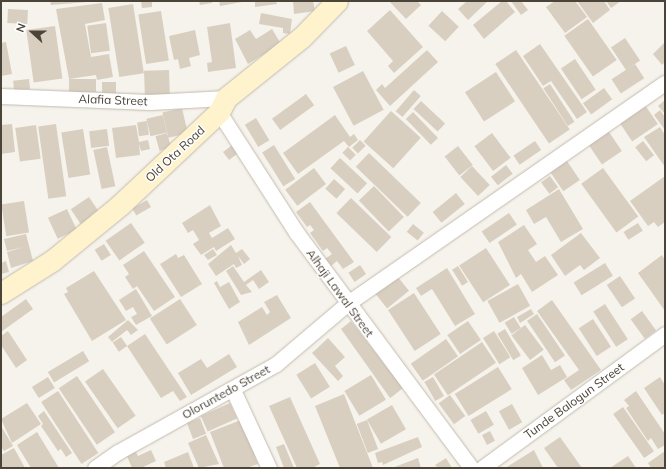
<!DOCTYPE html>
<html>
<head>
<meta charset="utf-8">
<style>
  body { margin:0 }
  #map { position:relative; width:666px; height:469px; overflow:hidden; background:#f6f3ec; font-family:Mulish,sans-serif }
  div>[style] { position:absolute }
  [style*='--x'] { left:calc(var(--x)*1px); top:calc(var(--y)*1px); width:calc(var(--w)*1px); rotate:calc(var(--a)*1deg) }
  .building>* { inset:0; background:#d8cfc1; transform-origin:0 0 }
  .roads { filter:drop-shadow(0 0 1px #c2bbae) drop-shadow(0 0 1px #c2bbae) }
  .street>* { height:15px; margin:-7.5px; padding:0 7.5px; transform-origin:7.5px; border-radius:7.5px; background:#fff }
  .secondary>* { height:21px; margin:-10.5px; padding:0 10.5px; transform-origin:10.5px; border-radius:10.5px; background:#fff3cd }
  span { translate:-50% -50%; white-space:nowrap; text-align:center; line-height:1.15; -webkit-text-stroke:3px #fff; paint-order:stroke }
  .street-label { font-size:12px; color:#4b4439 }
  .frame { position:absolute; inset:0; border:2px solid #4b4439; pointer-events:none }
  .north { position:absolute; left:12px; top:12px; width:40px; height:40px; -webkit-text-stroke:3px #fff; paint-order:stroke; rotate:291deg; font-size:11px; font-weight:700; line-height:16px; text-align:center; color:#4b4439 }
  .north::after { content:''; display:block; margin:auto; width:14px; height:18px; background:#4b4439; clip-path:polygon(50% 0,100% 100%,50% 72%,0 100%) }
</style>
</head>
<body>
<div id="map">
  <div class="building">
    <i style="clip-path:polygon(50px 1px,87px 1px,87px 2px,51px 5px)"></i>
    <i style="clip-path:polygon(141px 1px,152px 1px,152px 7px,142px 8px)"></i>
    <i style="clip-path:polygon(199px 1px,212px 1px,212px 3px,200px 5px)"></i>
    <i style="clip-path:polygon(219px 1px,242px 1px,242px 2px,220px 6px)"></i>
    <i style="clip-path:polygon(255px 1px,276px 1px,277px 4px,255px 7px)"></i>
    <i style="clip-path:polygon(293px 1px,313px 1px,315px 11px,294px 14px)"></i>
    <i style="clip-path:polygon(389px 1px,417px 1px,421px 5px,406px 19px)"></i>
    <i style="clip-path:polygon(467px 1px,488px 1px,468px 20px,458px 9px)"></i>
    <i style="clip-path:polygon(502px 1px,506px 1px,515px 12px,484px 39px,473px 25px)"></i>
    <i style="clip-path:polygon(511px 1px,521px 1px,528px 10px,521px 15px)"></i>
    <i style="clip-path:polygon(555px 1px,575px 1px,587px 17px,565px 33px,546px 7px)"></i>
    <i style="clip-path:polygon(577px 1px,604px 1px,610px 10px,593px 23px)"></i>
    <i style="clip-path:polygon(606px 1px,621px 1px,611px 8px)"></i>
    <i style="clip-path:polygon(102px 3px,105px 20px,85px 24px,91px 57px,109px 54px,113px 77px,97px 80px,96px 75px,69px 79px,56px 9px)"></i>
    <i style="left:133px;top:4px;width:70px;height:25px;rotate:81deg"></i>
    <i style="left:8px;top:9px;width:20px;height:14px;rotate:3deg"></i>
    <i style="clip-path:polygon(390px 10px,423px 47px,394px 73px,388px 66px,393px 61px,367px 31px)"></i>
    <i style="left:161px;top:11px;width:50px;height:23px;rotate:81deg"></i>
    <i style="left:442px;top:11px;width:23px;height:20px;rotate:43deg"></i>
    <i style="clip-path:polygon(261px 13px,292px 19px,290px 34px,283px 33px,283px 28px,259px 24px)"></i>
    <i style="left:588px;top:19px;width:50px;height:29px;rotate:55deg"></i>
    <i style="left:106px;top:23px;width:28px;height:19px;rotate:82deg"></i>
    <i style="clip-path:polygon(230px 23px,236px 68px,208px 72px,207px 63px,212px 62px,207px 27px)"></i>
    <i style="left:55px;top:26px;width:53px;height:29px;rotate:82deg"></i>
    <i style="clip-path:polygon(272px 29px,281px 44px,248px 64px,235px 39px,250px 30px,256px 39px)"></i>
    <i style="clip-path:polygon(195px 30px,200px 55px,189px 58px,191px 66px,180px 69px,178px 59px,174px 60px,169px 36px)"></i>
    <i style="left:625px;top:38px;width:27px;height:17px;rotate:56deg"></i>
    <i style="clip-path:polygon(6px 42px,12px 74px,1px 76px,1px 43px)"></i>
    <i style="clip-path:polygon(665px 42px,665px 62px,662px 65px,653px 54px)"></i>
    <i style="clip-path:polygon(540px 44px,587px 112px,577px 119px,551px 81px,543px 86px,523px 56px)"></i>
    <i style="left:346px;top:46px;width:21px;height:18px;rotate:65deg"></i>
    <i style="clip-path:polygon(427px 50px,438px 62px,390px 106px,376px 90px,382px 84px,385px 88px)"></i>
    <i style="left:516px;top:50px;width:96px;height:25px;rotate:56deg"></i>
    <i style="left:575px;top:59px;width:37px;height:17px;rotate:56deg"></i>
    <i style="left:635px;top:64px;width:17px;height:28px;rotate:57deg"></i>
    <i style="left:169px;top:70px;width:24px;height:25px;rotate:88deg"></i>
    <i style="left:363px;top:71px;width:44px;height:34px;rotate:62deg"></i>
    <i style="left:496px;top:72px;width:35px;height:37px;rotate:57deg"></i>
    <i style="left:29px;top:79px;width:10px;height:16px;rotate:84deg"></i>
    <i style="left:96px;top:79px;width:13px;height:27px;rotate:90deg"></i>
    <i style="left:102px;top:82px;width:14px;height:12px"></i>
    <i style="left:550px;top:84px;width:45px;height:8px;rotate:57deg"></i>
    <i style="left:604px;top:88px;width:14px;height:26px;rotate:54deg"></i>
    <i style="left:414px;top:90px;width:9px;height:28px;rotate:41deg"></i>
    <i style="left:306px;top:94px;width:14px;height:42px;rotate:54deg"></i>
    <i style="clip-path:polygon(665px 100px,665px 114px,658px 106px)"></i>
    <i style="left:421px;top:101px;width:33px;height:11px;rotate:43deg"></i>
    <i style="left:645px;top:105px;width:23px;height:31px;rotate:56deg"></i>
    <i style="left:182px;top:108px;width:26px;height:20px;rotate:77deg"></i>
    <i style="clip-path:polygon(660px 110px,665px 117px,665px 130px,654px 115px)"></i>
    <i style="left:391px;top:111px;width:40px;height:41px;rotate:42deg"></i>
    <i style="left:413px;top:112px;width:36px;height:10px;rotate:46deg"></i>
    <i style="left:163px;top:115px;width:18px;height:17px;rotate:77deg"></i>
    <i style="clip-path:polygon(335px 115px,350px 137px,354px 134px,358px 140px,349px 147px,344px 141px,298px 174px,283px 153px)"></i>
    <i style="left:256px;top:118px;width:26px;height:13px;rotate:59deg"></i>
    <i style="left:147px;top:121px;width:14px;height:10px;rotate:82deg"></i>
    <i style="clip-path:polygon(12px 124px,15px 152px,1px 154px,1px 125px)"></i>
    <i style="left:56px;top:124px;width:73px;height:18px;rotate:82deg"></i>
    <i style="left:36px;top:125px;width:34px;height:21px;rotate:82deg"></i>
    <i style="clip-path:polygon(136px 125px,139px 142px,148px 140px,150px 149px,141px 151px,139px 144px,140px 155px,116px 158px,112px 128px)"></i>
    <i style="clip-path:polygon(660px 127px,665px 135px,665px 167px,644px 137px)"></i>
    <i style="left:83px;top:129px;width:46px;height:22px;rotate:81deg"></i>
    <i style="left:107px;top:129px;width:17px;height:18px;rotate:83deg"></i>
    <i style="left:609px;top:132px;width:23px;height:24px;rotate:56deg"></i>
    <i style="left:167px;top:133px;width:15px;height:12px;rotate:74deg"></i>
    <i style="left:492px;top:133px;width:31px;height:22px;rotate:53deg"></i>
    <i style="left:360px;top:140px;width:8px;height:11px;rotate:45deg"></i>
    <i style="left:535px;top:141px;width:11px;height:26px;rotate:56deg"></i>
    <i style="left:643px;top:141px;width:18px;height:10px;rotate:52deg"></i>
    <i style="left:235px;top:143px;width:10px;height:15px;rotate:53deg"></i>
    <i style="left:274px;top:145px;width:40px;height:14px;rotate:58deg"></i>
    <i style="left:458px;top:146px;width:24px;height:17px;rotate:52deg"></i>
    <i style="left:107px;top:147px;width:40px;height:14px;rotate:78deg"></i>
    <i style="left:348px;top:147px;width:11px;height:8px;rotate:45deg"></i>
    <i style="left:369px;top:153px;width:72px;height:19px;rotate:44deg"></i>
    <i style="left:340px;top:158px;width:37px;height:14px;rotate:43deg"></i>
    <i style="left:567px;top:161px;width:23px;height:20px;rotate:56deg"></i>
    <i style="left:506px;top:165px;width:11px;height:19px;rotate:52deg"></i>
    <i style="left:472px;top:166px;width:26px;height:16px;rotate:47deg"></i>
    <i style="left:314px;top:168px;width:20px;height:36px;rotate:53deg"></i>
    <i style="left:603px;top:168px;width:60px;height:27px;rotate:54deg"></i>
    <i style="left:550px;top:176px;width:14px;height:11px;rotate:54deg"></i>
    <i style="clip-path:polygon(665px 176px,665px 222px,658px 227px,654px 222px,648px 226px,630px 201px)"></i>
    <i style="left:334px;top:179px;width:15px;height:13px;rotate:42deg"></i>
    <i style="left:374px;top:186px;width:43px;height:21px;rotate:46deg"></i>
    <i style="clip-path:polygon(559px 189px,583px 229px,561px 242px,546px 217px,534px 224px,526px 210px)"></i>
    <i style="left:456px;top:193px;width:14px;height:30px;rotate:51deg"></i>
    <i style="left:89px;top:197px;width:18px;height:22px;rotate:56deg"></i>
    <i style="left:351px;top:198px;width:56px;height:21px;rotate:44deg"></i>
    <i style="left:147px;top:200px;width:8px;height:17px;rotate:60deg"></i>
    <i style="left:24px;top:201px;width:32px;height:23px;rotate:81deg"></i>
    <i style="clip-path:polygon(310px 202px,354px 262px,343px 269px,337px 261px,331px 266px,325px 259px,332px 254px,327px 248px,323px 251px,310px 233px,314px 230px,310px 225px,307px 227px,296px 212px)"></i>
    <i style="clip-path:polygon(210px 205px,221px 226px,209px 233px,212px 238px,228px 228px,235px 239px,216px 251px,214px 247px,201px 255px,193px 244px,199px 240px,193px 230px,188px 233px,182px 223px)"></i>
    <i style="left:67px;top:209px;width:23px;height:21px;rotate:65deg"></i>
    <i style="left:509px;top:213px;width:14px;height:33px;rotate:56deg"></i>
    <i style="left:131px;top:223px;width:24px;height:31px;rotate:55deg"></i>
    <i style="left:638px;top:223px;width:9px;height:17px;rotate:58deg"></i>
    <i style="left:413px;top:224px;width:14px;height:10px;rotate:39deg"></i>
    <i style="clip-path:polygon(524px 225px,537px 244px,528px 250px,536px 262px,545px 256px,558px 275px,532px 292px,521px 274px,516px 278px,498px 242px)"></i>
    <i style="clip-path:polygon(581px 233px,600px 258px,584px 270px,580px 265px,565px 276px,551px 255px)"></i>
    <i style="clip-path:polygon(26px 234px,33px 261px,11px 268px,7px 252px,24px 247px,7px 251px,4px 239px)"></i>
    <i style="left:104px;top:244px;width:13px;height:11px;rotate:58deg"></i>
    <i style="clip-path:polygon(231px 245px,236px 253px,242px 249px,250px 259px,244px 264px,238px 256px,242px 265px,236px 268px,234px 264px,216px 276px,208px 264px)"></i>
    <i style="left:486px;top:248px;width:44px;height:32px;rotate:57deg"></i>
    <i style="clip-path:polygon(213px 249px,217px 255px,208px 260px,204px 255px)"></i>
    <i style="clip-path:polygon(144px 251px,175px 297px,154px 311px,137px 286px,133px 289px,125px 277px,129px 274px,123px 265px)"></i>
    <i style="clip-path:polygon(176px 254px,178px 258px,184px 255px,202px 284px,181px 297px,160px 264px)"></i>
    <i style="clip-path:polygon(662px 255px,665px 260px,665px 311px,638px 273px)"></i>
    <i style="clip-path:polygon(6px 261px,9px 272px,1px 274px,1px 263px)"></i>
    <i style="left:605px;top:263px;width:15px;height:37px;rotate:58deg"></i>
    <i style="left:360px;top:265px;width:11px;height:14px;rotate:56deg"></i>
    <i style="clip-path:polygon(233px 266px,244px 282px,261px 270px,269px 282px,259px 289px,253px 280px,246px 285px,252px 292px,241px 295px,226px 271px)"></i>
    <i style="left:458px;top:266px;width:19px;height:7px;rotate:58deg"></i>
    <i style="clip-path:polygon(447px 268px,475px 314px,455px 326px,432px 289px,421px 296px,416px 288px)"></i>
    <i style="clip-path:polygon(94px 271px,126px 320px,92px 341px,64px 294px,68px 292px,66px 288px)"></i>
    <i style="left:397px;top:276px;width:19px;height:28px;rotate:51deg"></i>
    <i style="left:620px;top:276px;width:27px;height:16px;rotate:56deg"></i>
    <i style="clip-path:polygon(217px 281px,220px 287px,229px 282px,240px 302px,229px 309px,214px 283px)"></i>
    <i style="left:518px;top:284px;width:25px;height:35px;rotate:61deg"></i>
    <i style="clip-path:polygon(136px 289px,152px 316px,136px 325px,131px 317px,137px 314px,133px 307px,126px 311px,119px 300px)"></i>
    <i style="left:414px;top:293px;width:49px;height:31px;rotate:57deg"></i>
    <i style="clip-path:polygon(277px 295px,291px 318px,249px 345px,238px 322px,262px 307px,267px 315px,270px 312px,264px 302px)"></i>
    <i style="clip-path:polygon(26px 299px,33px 309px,1px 332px,1px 317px)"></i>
    <i style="left:180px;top:299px;width:31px;height:36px;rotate:57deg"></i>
    <i style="clip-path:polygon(552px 300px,601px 370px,571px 390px,564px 380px,579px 370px,537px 311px)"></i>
    <i style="left:605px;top:304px;width:42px;height:14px;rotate:57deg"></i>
    <i style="clip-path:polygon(531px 309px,534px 314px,520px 323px,517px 317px)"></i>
    <i style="left:642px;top:311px;width:24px;height:14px;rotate:54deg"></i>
    <i style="left:537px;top:314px;width:50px;height:12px;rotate:56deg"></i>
    <i style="left:514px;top:317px;width:13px;height:11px;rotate:58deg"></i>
    <i style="left:593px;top:319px;width:33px;height:17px;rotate:57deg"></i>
    <i style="clip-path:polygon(128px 320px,138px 330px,131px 335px,127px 330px,112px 342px,108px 337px)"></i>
    <i style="clip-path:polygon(351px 321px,403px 388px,393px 396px,390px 398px,341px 329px)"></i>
    <i style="left:468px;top:321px;width:23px;height:25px;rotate:56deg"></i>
    <i style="left:525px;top:325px;width:31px;height:17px;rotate:53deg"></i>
    <i style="left:505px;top:329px;width:31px;height:9px;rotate:59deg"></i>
    <i style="clip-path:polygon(8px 331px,27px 360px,16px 368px,1px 345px,1px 336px)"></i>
    <i style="left:494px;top:331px;width:31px;height:13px;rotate:58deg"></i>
    <i style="clip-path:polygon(145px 334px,187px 397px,180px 401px,173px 391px,161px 398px,127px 346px)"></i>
    <i style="left:121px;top:337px;width:11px;height:10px;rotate:56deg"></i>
    <i style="clip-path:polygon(328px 338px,345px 357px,335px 366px,343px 376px,338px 381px,312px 353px)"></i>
    <i style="left:446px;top:339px;width:21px;height:43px;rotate:55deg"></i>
    <i style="left:482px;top:342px;width:25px;height:58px;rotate:56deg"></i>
    <i style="left:83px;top:351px;width:12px;height:41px;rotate:59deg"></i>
    <i style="clip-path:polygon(229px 354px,237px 367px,191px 395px,178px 373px,201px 359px,207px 368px)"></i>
    <i style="clip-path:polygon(542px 355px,551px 370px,560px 365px,567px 377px,538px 395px,522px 368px)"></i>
    <i style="left:315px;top:363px;width:28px;height:22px;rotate:58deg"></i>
    <i style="left:498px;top:367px;width:26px;height:51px;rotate:58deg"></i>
    <i style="left:103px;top:369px;width:57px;height:22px;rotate:55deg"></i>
    <i style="left:371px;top:375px;width:29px;height:31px;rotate:59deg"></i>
    <i style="left:77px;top:376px;width:68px;height:22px;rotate:56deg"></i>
    <i style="left:48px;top:377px;width:13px;height:19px;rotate:58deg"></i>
    <i style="left:433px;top:377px;width:22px;height:10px;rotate:60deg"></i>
    <i style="clip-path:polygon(660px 377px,665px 385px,665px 413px,662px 415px,644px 388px)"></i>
    <i style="left:58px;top:391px;width:74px;height:20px;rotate:57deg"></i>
    <i style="clip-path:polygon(636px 391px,665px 434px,665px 445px,658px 449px,651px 438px,648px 441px,626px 408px,629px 406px,624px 400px)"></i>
    <i style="clip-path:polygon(344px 394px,373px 468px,340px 468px,315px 406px)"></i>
    <i style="left:450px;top:395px;width:26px;height:14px;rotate:54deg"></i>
    <i style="clip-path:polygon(290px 397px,320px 464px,312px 468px,297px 468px,269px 406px)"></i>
    <i style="clip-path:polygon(27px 403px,41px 424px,12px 443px,1px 419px)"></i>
    <i style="left:230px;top:403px;width:17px;height:32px;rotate:66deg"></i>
    <i style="left:512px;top:404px;width:21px;height:15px;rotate:61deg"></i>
    <i style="left:392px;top:405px;width:28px;height:29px;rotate:60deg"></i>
    <i style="left:623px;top:407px;width:54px;height:12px;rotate:55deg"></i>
    <i style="clip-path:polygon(44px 411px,72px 453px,66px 457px,61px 449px,58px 451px,41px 426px,43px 424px,38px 416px)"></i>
    <i style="left:486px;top:411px;width:16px;height:18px;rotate:60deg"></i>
    <i style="left:200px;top:418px;width:17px;height:14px;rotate:69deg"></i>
    <i style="clip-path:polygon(241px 420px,258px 464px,247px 468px,224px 468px,210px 432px)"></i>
    <i style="left:367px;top:420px;width:31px;height:11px;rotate:69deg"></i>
    <i style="clip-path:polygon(1px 426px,13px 446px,4px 451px,1px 447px)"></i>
    <i style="left:490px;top:431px;width:11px;height:9px;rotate:63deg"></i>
    <i style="clip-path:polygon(37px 432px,59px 468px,31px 468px,17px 445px)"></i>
    <i style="clip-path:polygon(206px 435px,219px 464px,199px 468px,188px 443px)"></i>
    <i style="clip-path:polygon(418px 437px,422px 447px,383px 465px,382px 462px,378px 463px,375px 453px)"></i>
    <i style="clip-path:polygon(560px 437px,582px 468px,558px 468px,544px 448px)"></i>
    <i style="clip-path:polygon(284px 444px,294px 468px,284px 468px,276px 447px)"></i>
    <i style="clip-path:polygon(14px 448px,25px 468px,1px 468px,1px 455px)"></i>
    <i style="clip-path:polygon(135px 450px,138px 456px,151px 450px,156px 461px,141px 468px,132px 468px,126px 454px)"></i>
    <i style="clip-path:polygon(534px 450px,543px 468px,505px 468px)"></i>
    <i style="clip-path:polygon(665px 451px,665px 468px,651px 468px,648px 463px)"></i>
    <i style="clip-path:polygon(188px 452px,194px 468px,166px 468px,164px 462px)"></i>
    <i style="clip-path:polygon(628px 456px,636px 468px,610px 468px)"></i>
    <i style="clip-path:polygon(418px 458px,421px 468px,392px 468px)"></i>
    <i style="clip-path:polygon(446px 458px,452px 468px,438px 468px,435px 465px)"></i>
  </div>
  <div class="roads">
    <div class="street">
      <i style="--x:1;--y:96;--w:149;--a:2.3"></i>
      <i style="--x:150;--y:102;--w:76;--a:-3"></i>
      <i style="--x:219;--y:112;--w:143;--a:57.3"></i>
      <i style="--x:296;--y:232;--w:294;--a:53.4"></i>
      <i style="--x:233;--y:390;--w:86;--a:65.2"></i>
      <i style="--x:95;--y:468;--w:28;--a:-35"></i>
      <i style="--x:118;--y:452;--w:181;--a:-29.1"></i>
      <i style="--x:276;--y:364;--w:94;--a:-40.3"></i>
      <i style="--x:348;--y:303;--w:386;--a:-34.8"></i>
      <i style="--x:482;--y:468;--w:227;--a:-36.2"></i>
    </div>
    <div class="secondary">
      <i style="--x:1;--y:293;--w:62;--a:-32.4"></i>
      <i style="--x:53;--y:260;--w:87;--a:-39.4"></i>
      <i style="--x:120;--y:205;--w:136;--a:-43.2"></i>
      <i style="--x:219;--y:112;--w:16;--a:-63"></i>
      <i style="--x:226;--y:98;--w:97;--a:-38.8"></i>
      <i style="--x:302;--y:37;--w:50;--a:-45.8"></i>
    </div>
  </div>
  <div class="street-label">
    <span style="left:113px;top:100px;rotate:2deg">Alafia Street</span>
    <span style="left:175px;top:154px;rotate:-43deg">Old Ota Road</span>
    <span style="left:340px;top:293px;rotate:54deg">Alhaji Lawal Street</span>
    <span style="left:226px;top:392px;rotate:-29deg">Oloruntedo Street</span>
    <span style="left:574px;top:401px;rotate:-36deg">Tunde Balogun Street</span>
  </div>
  <div class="frame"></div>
  <div class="north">N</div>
</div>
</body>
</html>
